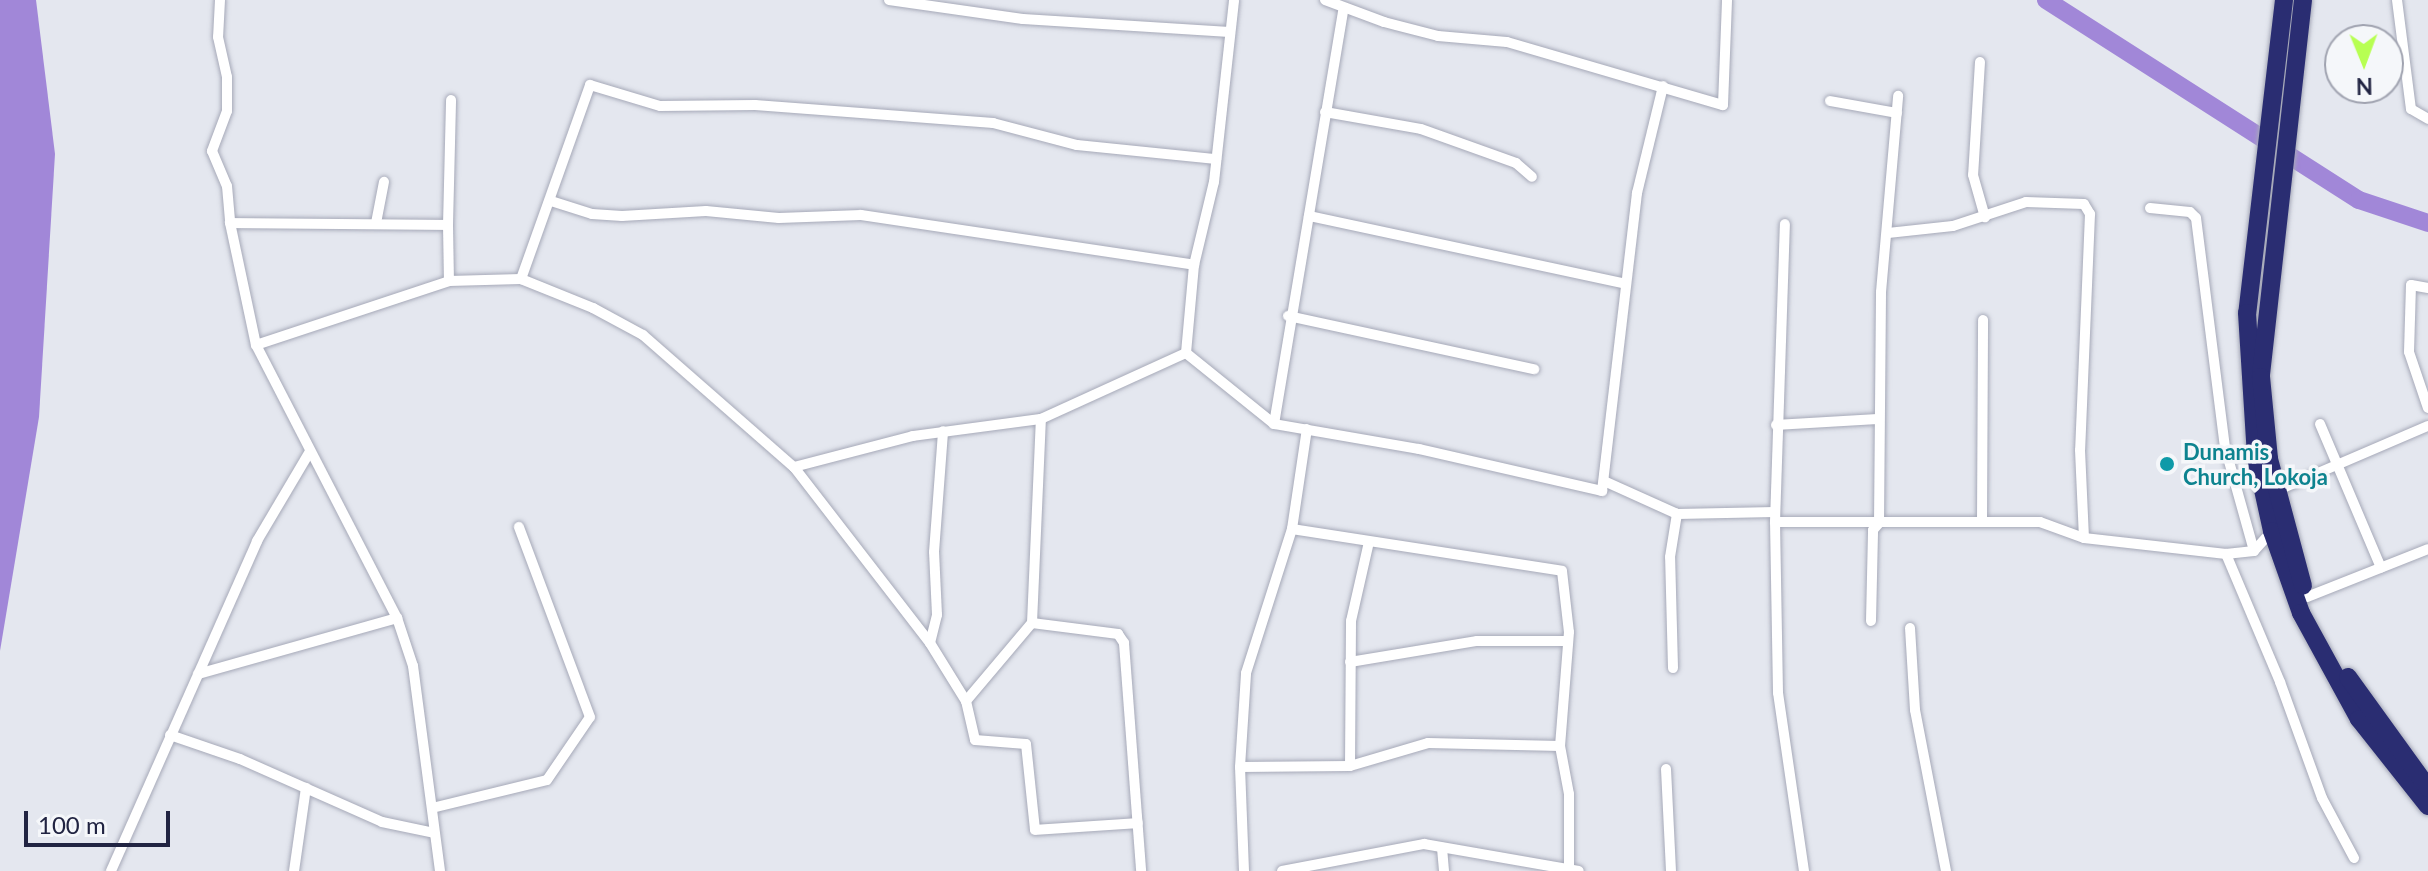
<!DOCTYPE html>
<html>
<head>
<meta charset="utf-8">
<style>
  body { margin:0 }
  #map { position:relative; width:2428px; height:871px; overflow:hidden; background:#e4e7ef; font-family:Lato,sans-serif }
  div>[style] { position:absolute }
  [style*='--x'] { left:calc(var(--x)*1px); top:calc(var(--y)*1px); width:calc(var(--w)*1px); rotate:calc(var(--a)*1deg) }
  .water>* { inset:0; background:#a187d8 }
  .river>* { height:18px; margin:-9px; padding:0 9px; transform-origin:9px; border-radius:9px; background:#a187d8 }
  .roads { filter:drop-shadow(0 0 2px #a6a9b8) drop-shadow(0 0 2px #a6a9b8) }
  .street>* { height:10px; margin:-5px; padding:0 5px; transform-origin:5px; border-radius:5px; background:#fff }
  .highway>* { height:18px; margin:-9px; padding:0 9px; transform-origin:9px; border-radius:9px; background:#2a2d72 }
  .dots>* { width:22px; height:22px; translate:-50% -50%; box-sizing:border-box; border:4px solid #f5f7fa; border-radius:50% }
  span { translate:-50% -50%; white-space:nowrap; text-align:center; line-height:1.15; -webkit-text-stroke:7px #f5f7fa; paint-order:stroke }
  .culture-label { font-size:22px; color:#0d838f; font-weight:700 }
  .left { translate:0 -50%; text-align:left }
  .north { position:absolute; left:2324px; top:24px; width:80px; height:80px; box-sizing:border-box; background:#f5f7fa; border:2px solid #a0a3b0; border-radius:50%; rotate:179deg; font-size:22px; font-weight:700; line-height:32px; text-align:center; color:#212442 }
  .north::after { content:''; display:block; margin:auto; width:28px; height:36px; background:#b7ff52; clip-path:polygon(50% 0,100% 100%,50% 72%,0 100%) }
  .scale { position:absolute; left:24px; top:811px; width:146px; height:36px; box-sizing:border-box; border:4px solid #212442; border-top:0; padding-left:10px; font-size:24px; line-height:28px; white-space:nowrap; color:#212442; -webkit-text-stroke:6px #f5f7fa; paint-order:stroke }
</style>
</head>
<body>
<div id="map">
  <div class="water">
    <i style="clip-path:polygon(0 0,36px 0,55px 154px,39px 417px,0 651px)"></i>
  </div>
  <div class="river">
    <i style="--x:2046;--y:0;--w:371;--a:32.6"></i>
    <i style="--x:2359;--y:200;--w:73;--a:18.4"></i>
  </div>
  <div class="roads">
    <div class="street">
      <i style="--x:220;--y:0;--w:37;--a:93"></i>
      <i style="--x:218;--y:37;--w:41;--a:77.3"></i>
      <i style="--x:227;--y:77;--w:34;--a:90"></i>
      <i style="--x:227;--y:111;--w:43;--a:110.6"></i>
      <i style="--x:212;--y:151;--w:38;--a:67"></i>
      <i style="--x:227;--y:186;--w:37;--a:85"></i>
      <i style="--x:889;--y:0;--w:135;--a:8.1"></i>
      <i style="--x:1023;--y:19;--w:207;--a:3.6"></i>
      <i style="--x:1325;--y:0;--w:63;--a:20.4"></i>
      <i style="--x:1384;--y:22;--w:56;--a:14.5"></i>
      <i style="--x:1438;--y:36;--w:69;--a:5"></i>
      <i style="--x:1507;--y:42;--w:225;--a:16.3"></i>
      <i style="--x:1723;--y:105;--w:105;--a:-87.8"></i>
      <i style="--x:2397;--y:0;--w:110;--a:82.7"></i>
      <i style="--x:2411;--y:109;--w:20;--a:30"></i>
      <i style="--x:1980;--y:62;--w:113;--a:93.5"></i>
      <i style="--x:1973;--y:175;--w:44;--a:74.1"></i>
      <i style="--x:1830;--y:101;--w:68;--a:10.2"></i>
      <i style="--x:1325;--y:112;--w:97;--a:10"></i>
      <i style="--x:1421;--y:129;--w:101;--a:19.7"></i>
      <i style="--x:1516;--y:163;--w:21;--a:41"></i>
      <i style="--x:551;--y:201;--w:43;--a:17.6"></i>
      <i style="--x:592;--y:214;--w:30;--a:4"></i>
      <i style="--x:622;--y:216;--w:84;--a:-3.4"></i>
      <i style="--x:706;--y:211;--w:73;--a:5.5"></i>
      <i style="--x:779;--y:218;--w:82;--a:-2.1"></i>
      <i style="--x:861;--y:215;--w:337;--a:8.5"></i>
      <i style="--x:2150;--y:208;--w:40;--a:5.7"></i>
      <i style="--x:2190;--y:212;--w:8;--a:45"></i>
      <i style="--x:2196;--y:218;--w:231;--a:82.8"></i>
      <i style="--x:2225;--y:447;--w:108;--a:74.4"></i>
      <i style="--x:1309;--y:216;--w:324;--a:12.1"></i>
      <i style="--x:376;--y:223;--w:42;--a:-79"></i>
      <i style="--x:448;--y:225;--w:125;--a:-88.6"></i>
      <i style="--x:1888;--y:233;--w:65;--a:-6.1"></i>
      <i style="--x:1953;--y:226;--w:77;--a:-18.2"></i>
      <i style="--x:2026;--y:202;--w:58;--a:2"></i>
      <i style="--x:2084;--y:204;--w:12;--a:59"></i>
      <i style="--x:2090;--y:214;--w:236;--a:92.4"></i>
      <i style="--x:2080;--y:450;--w:88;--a:87.4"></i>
      <i style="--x:521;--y:279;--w:206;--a:-70.4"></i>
      <i style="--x:590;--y:85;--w:73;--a:16.7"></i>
      <i style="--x:660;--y:106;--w:95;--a:-0.6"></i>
      <i style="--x:755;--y:105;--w:239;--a:4.3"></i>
      <i style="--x:993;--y:123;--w:87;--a:14.7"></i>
      <i style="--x:1077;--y:145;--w:140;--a:5.8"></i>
      <i style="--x:2428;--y:288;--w:17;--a:-170"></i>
      <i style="--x:2411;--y:285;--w:67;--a:91.7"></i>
      <i style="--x:2409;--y:352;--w:59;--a:71.3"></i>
      <i style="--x:1288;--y:316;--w:252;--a:12.2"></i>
      <i style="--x:256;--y:345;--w:203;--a:-18.3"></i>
      <i style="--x:449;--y:281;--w:72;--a:-1.6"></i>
      <i style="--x:521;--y:279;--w:78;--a:21.9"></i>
      <i style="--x:593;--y:308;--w:57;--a:28.4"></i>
      <i style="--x:643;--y:335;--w:201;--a:41.2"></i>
      <i style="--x:794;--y:467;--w:222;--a:52.3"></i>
      <i style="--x:930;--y:643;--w:68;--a:58.2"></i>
      <i style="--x:966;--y:701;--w:102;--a:-49.8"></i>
      <i style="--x:1032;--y:623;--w:204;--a:-87.5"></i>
      <i style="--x:1186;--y:353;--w:113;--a:38.9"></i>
      <i style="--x:1274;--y:424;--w:147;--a:9.8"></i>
      <i style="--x:1419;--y:449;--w:188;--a:12.9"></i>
      <i style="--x:1602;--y:491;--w:300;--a:-83.3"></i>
      <i style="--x:1637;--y:193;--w:110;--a:-76.3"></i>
      <i style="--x:1186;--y:353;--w:88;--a:-84.8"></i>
      <i style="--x:1194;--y:265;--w:85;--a:-76.5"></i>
      <i style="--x:1214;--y:182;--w:183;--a:-83.7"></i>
      <i style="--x:1274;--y:424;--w:420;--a:-80.5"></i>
      <i style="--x:2320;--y:424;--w:156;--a:67"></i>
      <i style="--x:1776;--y:425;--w:101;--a:-3.4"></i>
      <i style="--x:794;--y:467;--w:123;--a:-14.6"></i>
      <i style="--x:913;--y:436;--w:129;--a:-7.6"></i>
      <i style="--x:1041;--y:419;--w:159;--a:-24.5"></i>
      <i style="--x:1604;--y:481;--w:80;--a:24.3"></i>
      <i style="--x:1677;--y:514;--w:98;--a:-1.2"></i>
      <i style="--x:2276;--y:491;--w:165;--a:-23.2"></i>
      <i style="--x:1775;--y:522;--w:298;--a:-88.1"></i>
      <i style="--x:1982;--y:522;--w:202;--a:-89.7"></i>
      <i style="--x:1292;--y:529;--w:273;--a:8.8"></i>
      <i style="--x:1562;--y:571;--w:61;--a:83.5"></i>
      <i style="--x:1569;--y:632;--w:114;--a:94.5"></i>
      <i style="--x:1560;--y:746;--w:49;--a:79.4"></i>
      <i style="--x:1569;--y:794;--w:75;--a:90"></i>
      <i style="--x:2226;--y:554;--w:139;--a:67.1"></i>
      <i style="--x:2280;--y:682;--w:123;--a:70.1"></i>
      <i style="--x:2322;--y:798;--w:68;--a:61.9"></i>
      <i style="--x:2307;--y:597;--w:130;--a:-21.6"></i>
      <i style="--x:1871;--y:621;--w:91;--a:-88.7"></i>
      <i style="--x:1873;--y:530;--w:9;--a:-49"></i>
      <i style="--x:1879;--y:523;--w:231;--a:-89.5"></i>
      <i style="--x:1881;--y:292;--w:197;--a:-85"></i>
      <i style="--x:1032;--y:623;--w:87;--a:7.3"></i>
      <i style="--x:1118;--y:634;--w:11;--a:56"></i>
      <i style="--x:1124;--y:643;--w:229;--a:85.7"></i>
      <i style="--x:1910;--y:628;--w:82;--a:86.5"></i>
      <i style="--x:1915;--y:710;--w:164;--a:79.1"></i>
      <i style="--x:930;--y:643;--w:29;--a:-76"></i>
      <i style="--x:937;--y:615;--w:63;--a:-92.7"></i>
      <i style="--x:934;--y:552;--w:121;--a:-85.7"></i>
      <i style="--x:1350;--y:662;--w:129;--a:-9.4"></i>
      <i style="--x:1477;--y:641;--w:91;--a:0"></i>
      <i style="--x:1673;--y:668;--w:111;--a:-91.5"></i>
      <i style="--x:1670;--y:557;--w:44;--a:-80.8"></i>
      <i style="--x:198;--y:674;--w:207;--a:-15.7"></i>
      <i style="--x:966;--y:701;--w:40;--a:77"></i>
      <i style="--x:975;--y:740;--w:51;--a:4.5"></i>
      <i style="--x:1026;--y:744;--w:86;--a:84"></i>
      <i style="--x:1035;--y:830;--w:103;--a:-3.9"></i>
      <i style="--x:170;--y:735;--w:74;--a:18.9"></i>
      <i style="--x:240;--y:759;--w:155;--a:23.9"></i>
      <i style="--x:382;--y:822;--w:53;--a:11.9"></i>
      <i style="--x:1350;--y:766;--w:145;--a:-89.6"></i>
      <i style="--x:1351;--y:621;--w:81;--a:-77.2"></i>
      <i style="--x:1240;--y:767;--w:110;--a:-0.5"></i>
      <i style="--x:1350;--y:766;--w:81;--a:-16.4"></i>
      <i style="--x:1428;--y:743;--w:132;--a:1.3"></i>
      <i style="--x:1666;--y:769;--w:102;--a:87.2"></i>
      <i style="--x:432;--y:808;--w:118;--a:-13.7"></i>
      <i style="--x:547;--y:780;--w:76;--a:-55.7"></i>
      <i style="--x:590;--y:717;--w:203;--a:-110.5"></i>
      <i style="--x:1442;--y:848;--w:23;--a:85"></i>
      <i style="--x:111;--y:871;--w:361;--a:-66.1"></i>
      <i style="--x:257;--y:541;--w:102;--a:-59.4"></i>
      <i style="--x:294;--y:871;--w:84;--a:-81.8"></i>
      <i style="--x:440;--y:871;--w:207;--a:-97.5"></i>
      <i style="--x:413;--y:666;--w:51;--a:-108.4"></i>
      <i style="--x:397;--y:618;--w:307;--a:-117.3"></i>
      <i style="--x:256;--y:345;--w:125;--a:-102"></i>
      <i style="--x:230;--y:223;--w:218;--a:0.5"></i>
      <i style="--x:448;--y:225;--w:56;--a:89"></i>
      <i style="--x:1244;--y:871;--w:104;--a:-92.2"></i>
      <i style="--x:1240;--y:767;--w:94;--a:-86.3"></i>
      <i style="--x:1246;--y:673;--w:151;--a:-72.3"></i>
      <i style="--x:1292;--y:529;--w:101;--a:-81.5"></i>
      <i style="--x:1282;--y:871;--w:145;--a:-10.8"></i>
      <i style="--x:1424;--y:844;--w:157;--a:9.9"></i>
      <i style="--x:1804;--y:871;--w:180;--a:-98.3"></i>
      <i style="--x:1778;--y:693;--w:171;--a:-91"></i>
      <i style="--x:1775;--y:522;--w:265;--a:0"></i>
      <i style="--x:2040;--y:522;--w:47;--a:20"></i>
      <i style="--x:2084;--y:538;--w:143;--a:6.4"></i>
      <i style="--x:2226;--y:554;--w:28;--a:-6"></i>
      <i style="--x:2254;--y:551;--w:27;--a:-48"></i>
    </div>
    <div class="highway">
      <i style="--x:2284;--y:0;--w:315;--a:96.7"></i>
      <i style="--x:2247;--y:313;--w:145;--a:86.4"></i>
      <i style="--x:2256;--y:458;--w:75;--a:77.6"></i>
      <i style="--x:2272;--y:531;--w:87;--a:70.5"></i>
      <i style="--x:2301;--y:613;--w:121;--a:61.3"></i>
      <i style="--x:2359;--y:719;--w:111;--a:51.6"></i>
      <i style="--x:2303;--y:0;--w:379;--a:96.4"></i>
      <i style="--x:2261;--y:377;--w:82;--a:84.4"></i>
      <i style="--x:2269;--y:459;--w:131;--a:75"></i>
      <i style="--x:2348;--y:677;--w:137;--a:54.2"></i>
    </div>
  </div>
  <div class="dots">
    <i style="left:2167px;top:464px;background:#0f9aa8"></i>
  </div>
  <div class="culture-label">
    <span class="left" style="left:2183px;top:464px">Dunamis<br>Church, Lokoja</span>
  </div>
  <div class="north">N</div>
  <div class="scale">100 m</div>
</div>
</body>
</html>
